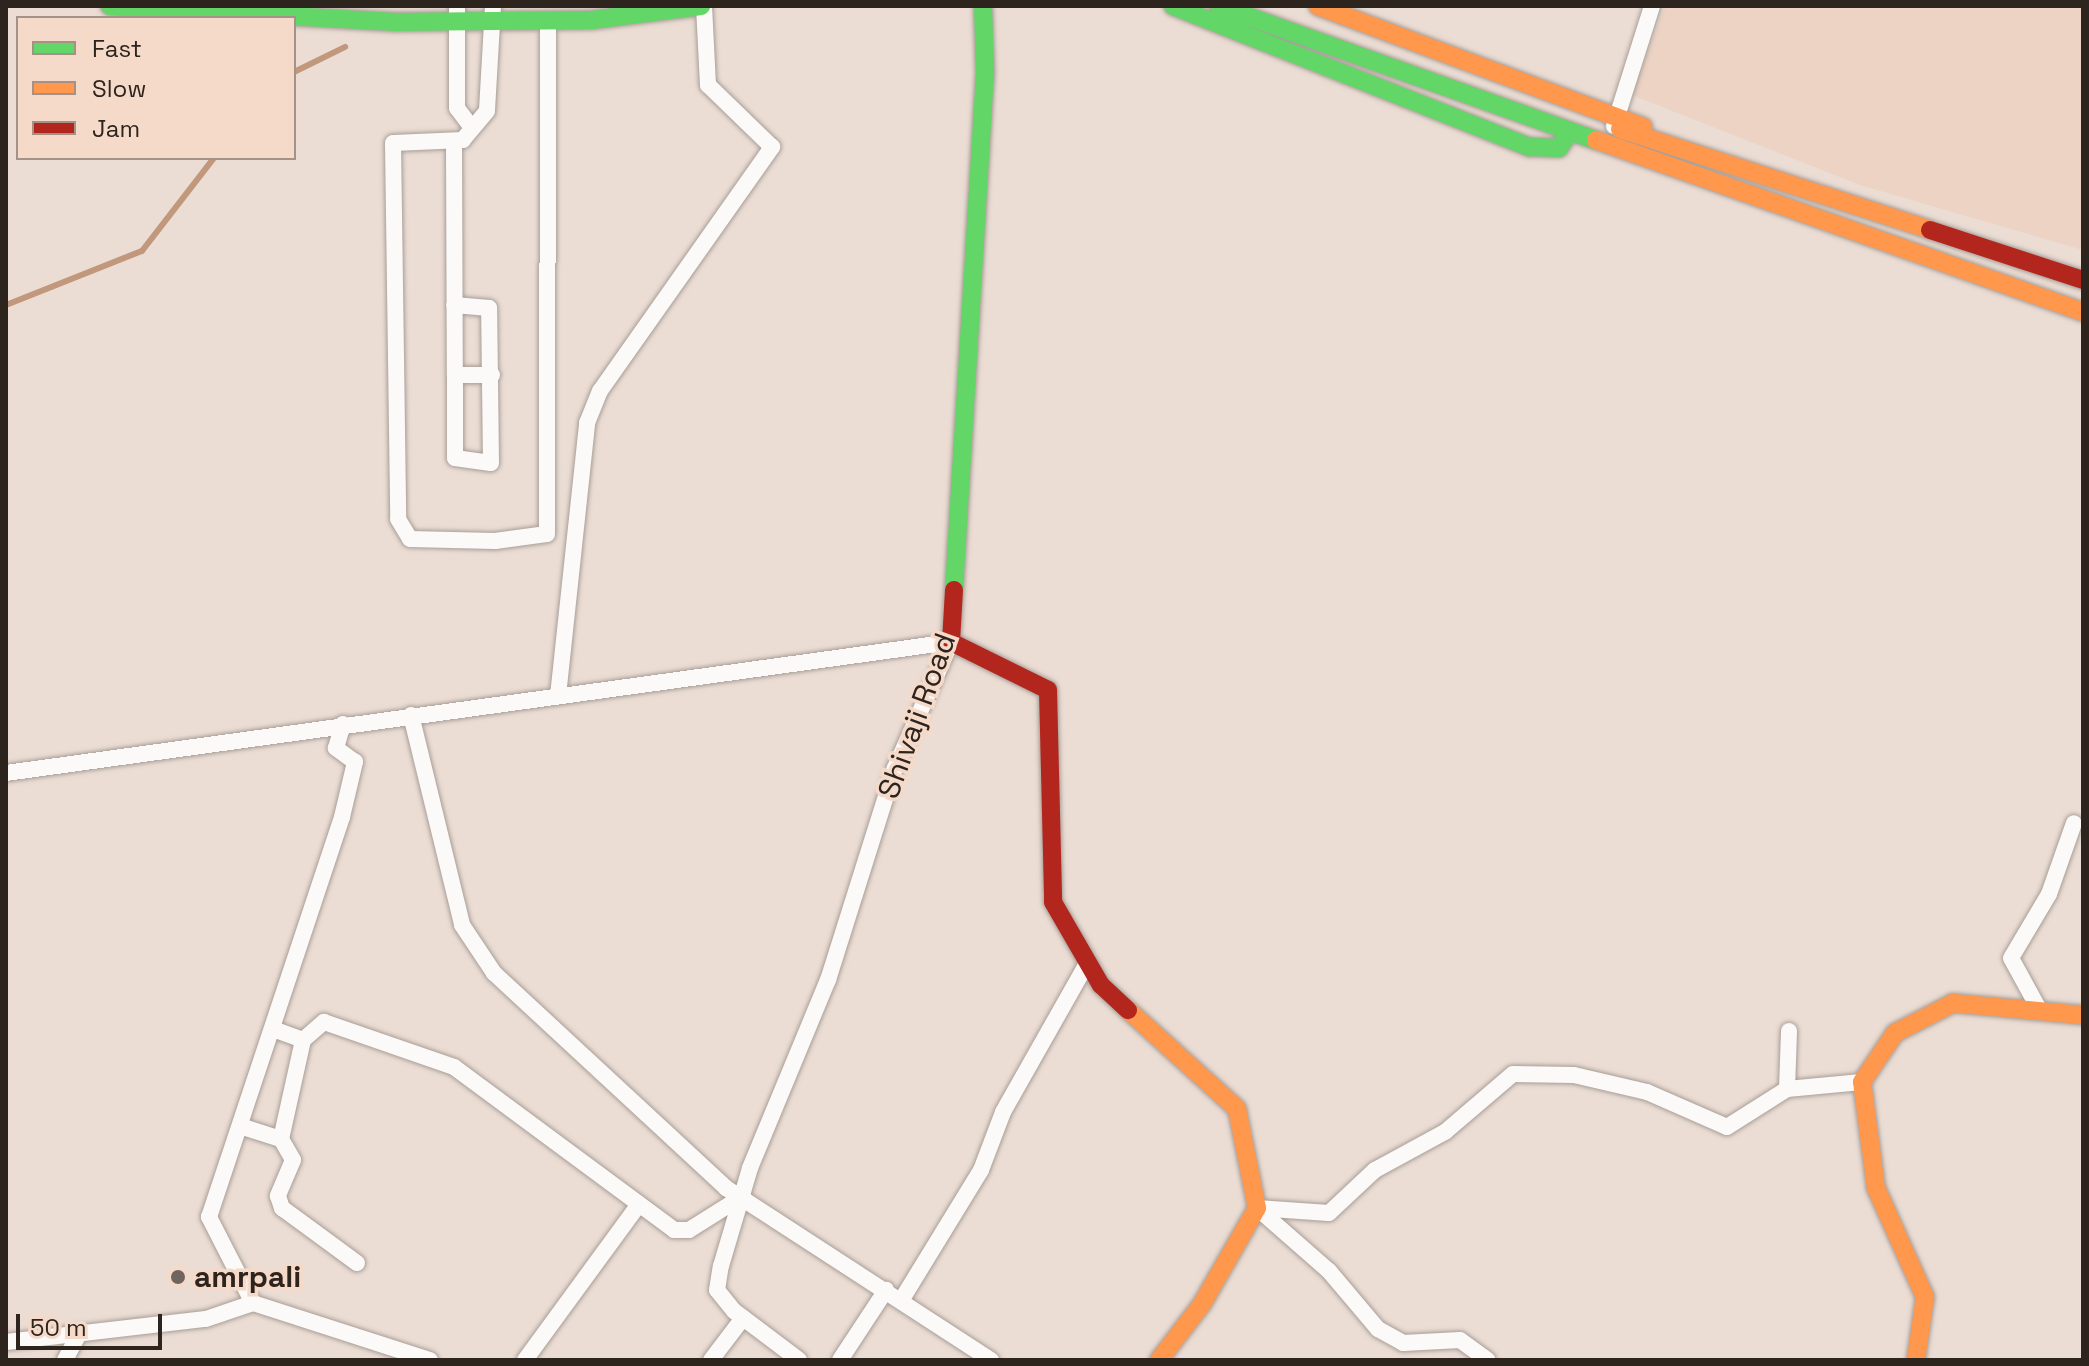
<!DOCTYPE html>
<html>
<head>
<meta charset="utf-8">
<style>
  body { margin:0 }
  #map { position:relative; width:2089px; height:1366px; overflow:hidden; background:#ebddd4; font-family:"Space Grotesk",sans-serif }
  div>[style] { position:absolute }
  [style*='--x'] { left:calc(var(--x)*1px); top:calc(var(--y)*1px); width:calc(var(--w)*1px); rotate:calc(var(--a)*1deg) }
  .built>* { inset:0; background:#ecd3c4 }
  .stream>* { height:6px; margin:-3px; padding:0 3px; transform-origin:3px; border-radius:3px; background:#c2987d }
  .roads { filter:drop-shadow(0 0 2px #a89e97) drop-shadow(0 0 2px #a89e97) }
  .street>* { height:16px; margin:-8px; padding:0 8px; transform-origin:8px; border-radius:8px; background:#fcfaf9 }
  .fast>* { height:18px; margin:-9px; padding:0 9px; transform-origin:9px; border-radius:9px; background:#63d668 }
  .slow>* { height:18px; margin:-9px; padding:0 9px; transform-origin:9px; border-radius:9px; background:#ff974d }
  .jam>* { height:18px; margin:-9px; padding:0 9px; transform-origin:9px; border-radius:9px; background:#b3261e }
  .dots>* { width:22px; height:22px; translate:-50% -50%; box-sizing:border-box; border:4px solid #f5daca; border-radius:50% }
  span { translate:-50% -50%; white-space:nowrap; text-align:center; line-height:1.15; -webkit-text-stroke:7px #f5daca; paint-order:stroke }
  .street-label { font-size:30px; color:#2e241e }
  .poi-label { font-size:30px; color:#2e241e; font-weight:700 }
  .left { translate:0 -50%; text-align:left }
  .frame { position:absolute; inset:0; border:8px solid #2e241e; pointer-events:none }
  .legend { position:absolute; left:16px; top:16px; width:280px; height:144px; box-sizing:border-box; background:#f5daca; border:2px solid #a59185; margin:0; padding:10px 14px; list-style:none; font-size:24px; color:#2e241e }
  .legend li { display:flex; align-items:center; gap:16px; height:40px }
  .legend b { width:40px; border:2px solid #a59185 }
  .scale { position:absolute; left:16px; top:1314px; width:146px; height:36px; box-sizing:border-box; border:4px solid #2e241e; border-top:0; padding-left:10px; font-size:24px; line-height:28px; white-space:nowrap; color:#2e241e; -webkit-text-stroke:6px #f5daca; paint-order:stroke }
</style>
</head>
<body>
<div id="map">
  <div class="built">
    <i style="clip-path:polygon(1665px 6px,2083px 6px,2083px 250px,1860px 185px,1632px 95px)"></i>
  </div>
  <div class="stream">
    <i style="--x:294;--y:72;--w:57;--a:-26.1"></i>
    <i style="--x:6;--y:305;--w:146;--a:-21.7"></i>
    <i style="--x:142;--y:251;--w:118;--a:-52.3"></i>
  </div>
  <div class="roads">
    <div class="street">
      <i style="--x:457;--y:6;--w:102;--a:90"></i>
      <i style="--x:457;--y:108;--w:25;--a:53"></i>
      <i style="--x:493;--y:6;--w:105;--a:93.3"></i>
      <i style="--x:487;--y:111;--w:38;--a:130"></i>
      <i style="--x:463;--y:140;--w:70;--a:177.5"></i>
      <i style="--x:393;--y:143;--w:376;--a:89.2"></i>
      <i style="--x:398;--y:519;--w:23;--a:59"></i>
      <i style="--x:410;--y:539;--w:85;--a:1.3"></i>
      <i style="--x:495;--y:541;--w:52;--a:-7.7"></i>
      <i style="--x:547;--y:534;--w:513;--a:-89.89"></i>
      <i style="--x:1614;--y:126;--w:126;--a:-72.4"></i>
      <i style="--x:454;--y:141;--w:234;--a:89.8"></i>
      <i style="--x:455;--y:375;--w:83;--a:90"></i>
      <i style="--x:455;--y:458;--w:36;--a:8"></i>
      <i style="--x:491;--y:463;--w:155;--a:-90.7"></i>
      <i style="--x:489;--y:308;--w:35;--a:-175"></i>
      <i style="--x:455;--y:375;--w:37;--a:0"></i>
      <i style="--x:558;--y:696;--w:275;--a:-83.9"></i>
      <i style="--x:587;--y:423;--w:35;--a:-68"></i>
      <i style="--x:600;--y:391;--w:299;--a:-54.8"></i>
      <i style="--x:772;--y:147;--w:89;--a:-135.9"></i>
      <i style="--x:708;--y:85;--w:79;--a:-92.9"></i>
      <i style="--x:411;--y:715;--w:216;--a:76.3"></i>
      <i style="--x:462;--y:925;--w:58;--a:56.3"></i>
      <i style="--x:494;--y:973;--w:316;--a:42.8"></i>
      <i style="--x:726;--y:1188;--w:316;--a:33"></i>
      <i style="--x:6;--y:773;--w:954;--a:-7.89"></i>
      <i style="--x:2040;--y:1011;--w:60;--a:-118.7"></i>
      <i style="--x:2011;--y:958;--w:74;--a:-59.3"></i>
      <i style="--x:2049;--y:894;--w:75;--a:-70.6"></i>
      <i style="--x:273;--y:1029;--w:32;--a:20"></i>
      <i style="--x:303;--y:1040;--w:28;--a:-41"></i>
      <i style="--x:324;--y:1022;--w:138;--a:19.1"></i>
      <i style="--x:454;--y:1067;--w:274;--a:36.5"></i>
      <i style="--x:674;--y:1230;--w:15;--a:0"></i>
      <i style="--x:689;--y:1230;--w:64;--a:-32.2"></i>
      <i style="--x:303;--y:1040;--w:101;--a:102.5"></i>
      <i style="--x:281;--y:1139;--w:24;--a:60"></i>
      <i style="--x:293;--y:1160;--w:39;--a:113"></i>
      <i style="--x:278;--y:1196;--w:13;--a:72"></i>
      <i style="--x:282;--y:1208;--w:93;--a:36.3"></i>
      <i style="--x:1787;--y:1089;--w:58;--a:-88"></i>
      <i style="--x:240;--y:1126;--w:43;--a:17.6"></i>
      <i style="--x:1257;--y:1208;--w:72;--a:4"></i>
      <i style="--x:1329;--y:1213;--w:63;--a:-43.1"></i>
      <i style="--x:1375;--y:1170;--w:80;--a:-28.5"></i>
      <i style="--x:1445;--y:1132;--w:89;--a:-40.5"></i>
      <i style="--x:1513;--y:1074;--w:61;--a:0.9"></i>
      <i style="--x:1574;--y:1075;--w:75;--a:13.1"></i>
      <i style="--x:1647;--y:1092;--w:87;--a:23.6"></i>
      <i style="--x:1727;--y:1127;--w:71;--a:-32.3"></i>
      <i style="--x:1787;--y:1089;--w:75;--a:-5.3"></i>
      <i style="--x:1257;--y:1208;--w:96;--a:41.2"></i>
      <i style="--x:1329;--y:1271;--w:76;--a:49.8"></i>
      <i style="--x:1378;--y:1329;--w:29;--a:29"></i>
      <i style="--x:1403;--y:1343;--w:57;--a:-3"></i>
      <i style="--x:1460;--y:1340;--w:34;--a:36"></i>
      <i style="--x:902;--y:1299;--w:151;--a:-58.5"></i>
      <i style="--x:981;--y:1170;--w:62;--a:-69.2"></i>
      <i style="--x:1003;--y:1112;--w:172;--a:-60.5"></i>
      <i style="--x:253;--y:1303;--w:97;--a:-117.1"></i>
      <i style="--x:209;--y:1217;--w:422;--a:-71.6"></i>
      <i style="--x:342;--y:817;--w:57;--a:-76.7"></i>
      <i style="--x:355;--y:762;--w:24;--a:-144"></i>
      <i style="--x:336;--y:748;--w:25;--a:-74"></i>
      <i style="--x:6;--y:1342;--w:201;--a:-6.6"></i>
      <i style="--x:206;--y:1319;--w:50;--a:-18.8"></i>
      <i style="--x:253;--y:1303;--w:186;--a:17.9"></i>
      <i style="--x:65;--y:1360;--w:30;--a:-62"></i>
      <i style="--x:525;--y:1360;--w:193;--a:-53.8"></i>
      <i style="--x:711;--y:1360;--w:53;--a:-52.7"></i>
      <i style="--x:799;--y:1360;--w:81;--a:-143"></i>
      <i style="--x:734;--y:1311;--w:27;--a:-129"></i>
      <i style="--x:717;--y:1290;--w:24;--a:-81"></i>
      <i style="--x:721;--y:1266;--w:102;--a:-73.5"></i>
      <i style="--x:750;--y:1168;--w:204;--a:-67.5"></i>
      <i style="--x:828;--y:980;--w:222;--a:-72.5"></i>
      <i style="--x:895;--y:768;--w:138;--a:-66"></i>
      <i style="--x:840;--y:1360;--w:84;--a:-56.7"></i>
    </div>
    <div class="fast">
      <i style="--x:110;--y:6;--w:286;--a:3.2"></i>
      <i style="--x:396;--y:22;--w:196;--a:-0.6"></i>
      <i style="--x:592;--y:20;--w:110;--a:-7.3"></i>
      <i style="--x:1173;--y:6;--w:384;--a:21.6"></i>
      <i style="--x:1530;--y:147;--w:29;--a:2"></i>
      <i style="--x:1559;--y:148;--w:20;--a:-57"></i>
      <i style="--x:1219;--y:6;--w:400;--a:19.6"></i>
      <i style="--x:954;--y:590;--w:518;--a:-86.57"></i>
      <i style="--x:985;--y:73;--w:67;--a:-91.7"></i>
    </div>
    <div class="slow">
      <i style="--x:1318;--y:6;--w:347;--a:20.4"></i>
      <i style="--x:1620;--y:129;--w:326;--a:18"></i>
      <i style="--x:1596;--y:140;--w:516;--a:19.45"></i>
      <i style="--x:1128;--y:1010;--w:147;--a:42.2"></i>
      <i style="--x:1237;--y:1109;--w:101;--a:78.6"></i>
      <i style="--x:1257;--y:1208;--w:111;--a:119.8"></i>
      <i style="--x:1202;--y:1304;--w:71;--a:127.5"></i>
      <i style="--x:1916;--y:1360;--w:64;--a:-81.9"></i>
      <i style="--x:1925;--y:1297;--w:120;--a:-114.2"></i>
      <i style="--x:1876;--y:1188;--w:107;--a:-97.5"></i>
      <i style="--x:1862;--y:1082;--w:59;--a:-56"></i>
      <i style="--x:1895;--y:1033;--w:65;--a:-27.3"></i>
      <i style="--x:1953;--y:1003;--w:131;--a:5.3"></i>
    </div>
    <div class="jam">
      <i style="--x:1930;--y:230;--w:161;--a:18.1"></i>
      <i style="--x:954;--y:590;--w:52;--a:93.3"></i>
      <i style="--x:951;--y:642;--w:108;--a:26.3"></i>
      <i style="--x:1048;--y:690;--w:212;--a:88.6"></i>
      <i style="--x:1053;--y:902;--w:96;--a:60"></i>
      <i style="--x:1101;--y:985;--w:37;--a:43"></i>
    </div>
  </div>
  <div class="dots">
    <i style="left:178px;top:1277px;background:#70655e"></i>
  </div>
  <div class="street-label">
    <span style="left:917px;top:716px;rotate:-70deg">Shivaji Road</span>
  </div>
  <div class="poi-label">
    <span class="left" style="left:194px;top:1277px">amrpali</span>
  </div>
  <div class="frame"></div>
  <ul class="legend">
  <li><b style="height:10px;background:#63d668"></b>Fast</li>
  <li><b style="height:10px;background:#ff974d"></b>Slow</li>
  <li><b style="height:10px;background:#b3261e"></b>Jam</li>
  </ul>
  <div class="scale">50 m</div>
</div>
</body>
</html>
